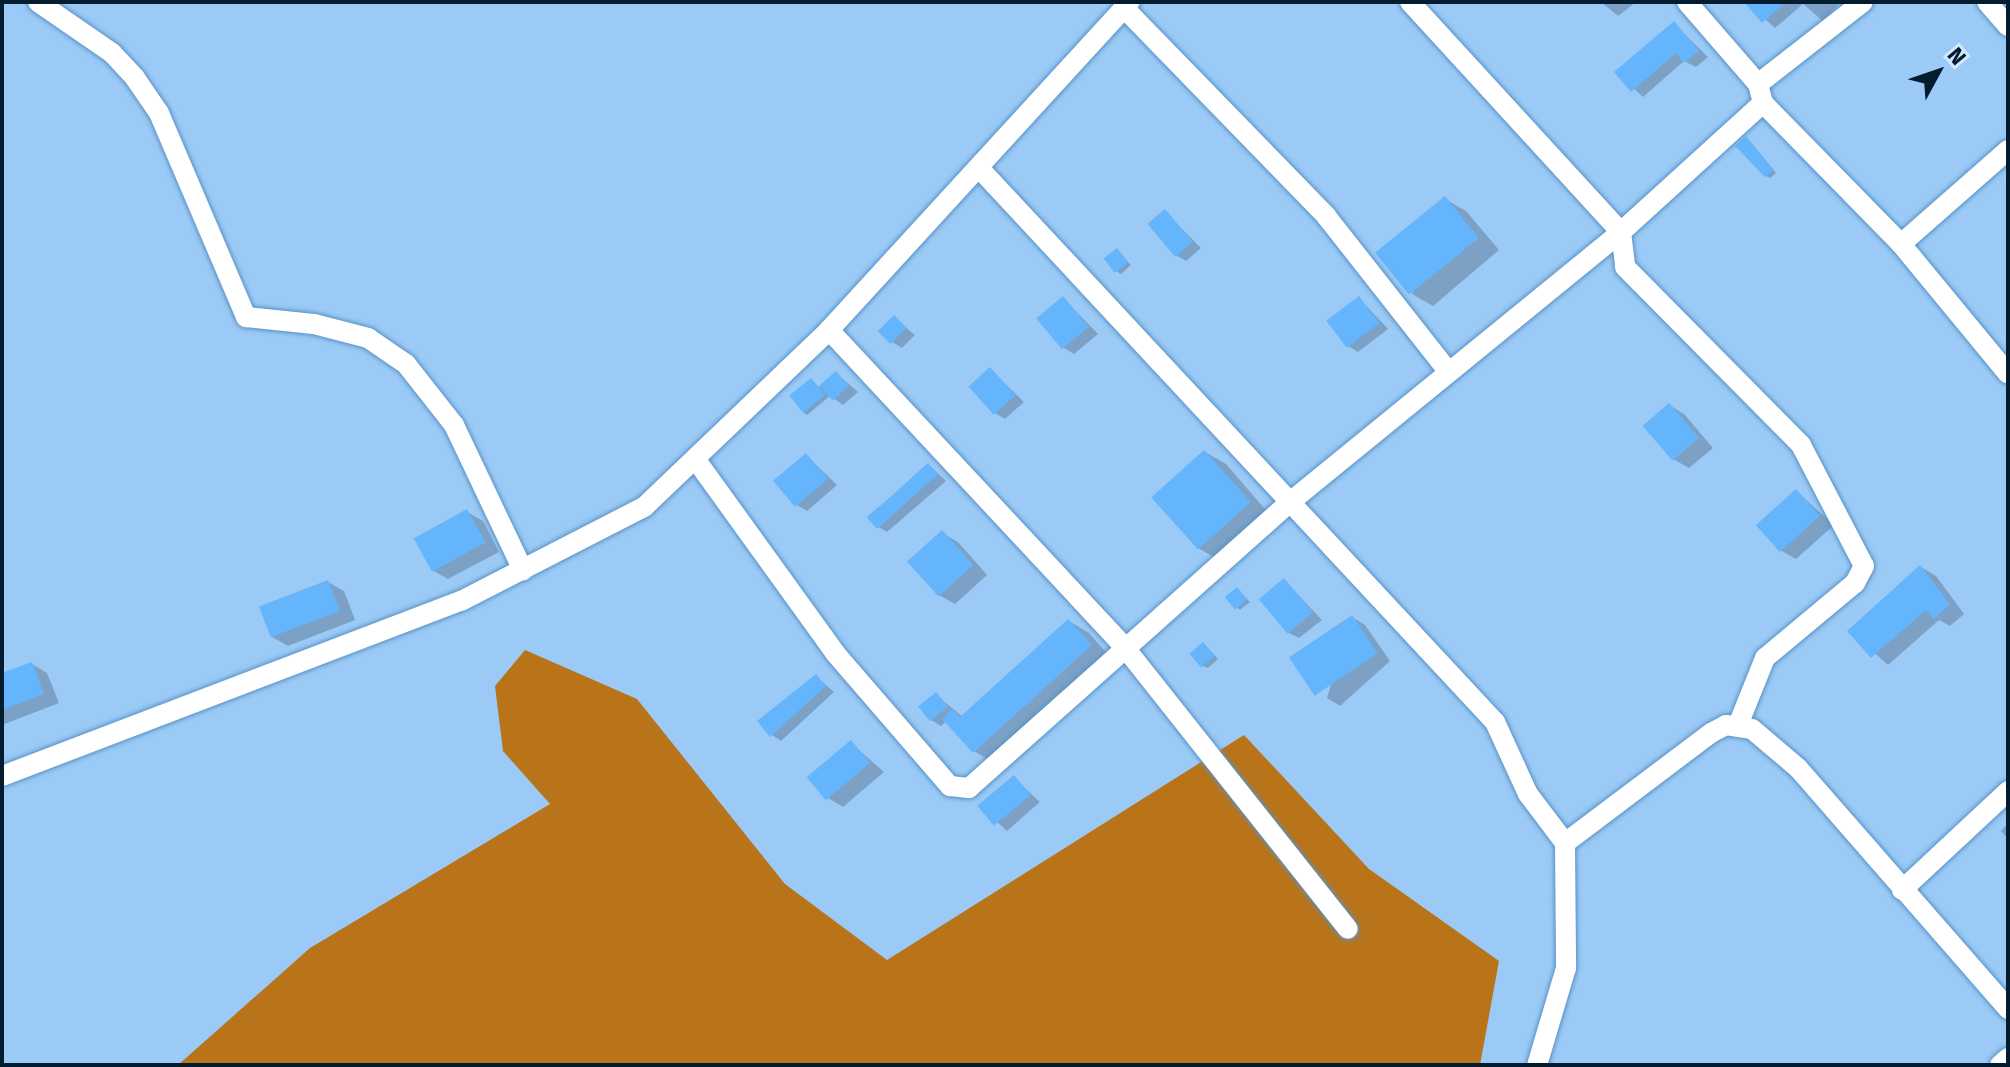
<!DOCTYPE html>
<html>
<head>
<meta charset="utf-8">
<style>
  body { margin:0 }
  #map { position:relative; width:2010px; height:1067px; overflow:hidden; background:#9bcaf6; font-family:"Fira Sans",sans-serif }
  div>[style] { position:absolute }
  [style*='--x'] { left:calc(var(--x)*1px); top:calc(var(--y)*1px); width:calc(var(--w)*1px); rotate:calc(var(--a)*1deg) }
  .forest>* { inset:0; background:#b9741a }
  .shadow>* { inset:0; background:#0003 }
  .building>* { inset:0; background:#64b5fb; transform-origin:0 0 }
  .roads { filter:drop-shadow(0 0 2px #5892c5) drop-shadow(0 0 2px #5892c5) }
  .minor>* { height:20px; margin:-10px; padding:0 10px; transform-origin:10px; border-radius:10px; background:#fff }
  span { translate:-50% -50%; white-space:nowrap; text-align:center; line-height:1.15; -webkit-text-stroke:6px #d1e9ff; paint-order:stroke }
  .frame { position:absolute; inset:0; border:4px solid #041c2f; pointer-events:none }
  .north { position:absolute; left:1898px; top:32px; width:80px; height:80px; -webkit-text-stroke:6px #d1e9ff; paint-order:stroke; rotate:50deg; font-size:22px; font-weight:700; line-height:32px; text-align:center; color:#041c2f }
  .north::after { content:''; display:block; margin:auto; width:28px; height:36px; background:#041c2f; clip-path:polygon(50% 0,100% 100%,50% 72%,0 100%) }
</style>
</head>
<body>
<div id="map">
  <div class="forest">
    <i style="clip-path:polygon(525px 650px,637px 699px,785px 884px,887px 960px,1244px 735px,1369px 869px,1499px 961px,1480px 1065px,178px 1065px,310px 948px,550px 804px,503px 751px,495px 686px)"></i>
  </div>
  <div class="shadow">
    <i style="clip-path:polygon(1601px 2px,1636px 2px,1618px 16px)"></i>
    <i style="clip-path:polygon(1746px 2px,1841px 2px,1823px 21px,1803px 4px,1775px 28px)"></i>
    <i style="clip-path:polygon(1674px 24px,1708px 57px,1696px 67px,1684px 61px,1643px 97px,1617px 73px)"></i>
    <i style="clip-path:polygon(1750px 141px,1776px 173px,1770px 178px,1766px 176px)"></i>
    <i style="clip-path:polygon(1445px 199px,1466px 211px,1499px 250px,1433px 306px,1412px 294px)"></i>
    <i style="clip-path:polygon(1165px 212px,1201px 248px,1186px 261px,1176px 255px)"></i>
    <i style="clip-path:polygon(1117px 251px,1131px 265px,1121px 274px,1116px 271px)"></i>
    <i style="clip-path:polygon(1063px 298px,1098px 334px,1074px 354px,1064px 348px)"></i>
    <i style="clip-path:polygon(1359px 298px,1388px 329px,1358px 352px,1348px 346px)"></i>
    <i style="clip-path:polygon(894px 318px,915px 335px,902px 348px,892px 342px)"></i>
    <i style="clip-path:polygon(990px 369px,1024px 402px,1005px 419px,995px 413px)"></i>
    <i style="clip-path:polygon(836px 373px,858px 392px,843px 405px,830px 396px,807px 415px,803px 412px,811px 380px,819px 387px)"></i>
    <i style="clip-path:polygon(1669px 405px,1684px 414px,1713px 448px,1689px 468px,1673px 459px)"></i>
    <i style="clip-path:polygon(1205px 452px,1226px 464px,1270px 515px,1219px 560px,1198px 548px)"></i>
    <i style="clip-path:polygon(806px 455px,837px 485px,807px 511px,797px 505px)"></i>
    <i style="clip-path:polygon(929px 465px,946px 481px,887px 532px,877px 526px,868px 516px)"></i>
    <i style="clip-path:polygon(1796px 491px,1834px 525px,1796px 559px,1780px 550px)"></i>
    <i style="clip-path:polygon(467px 512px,483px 521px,499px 552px,448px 579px,432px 570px)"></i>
    <i style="clip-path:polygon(942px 533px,958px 542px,987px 575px,955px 604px,939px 595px)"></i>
    <i style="clip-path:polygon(1921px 567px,1936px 576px,1964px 614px,1950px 626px,1939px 620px,1888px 665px,1850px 631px)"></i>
    <i style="clip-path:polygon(1284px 580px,1322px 620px,1299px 638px,1289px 633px)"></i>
    <i style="clip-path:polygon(328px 582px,344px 591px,355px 620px,288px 646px,272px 637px)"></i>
    <i style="clip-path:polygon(1237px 589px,1250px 602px,1240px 610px,1236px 607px)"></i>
    <i style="clip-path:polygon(1352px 617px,1365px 625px,1390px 661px,1340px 706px,1327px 698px)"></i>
    <i style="clip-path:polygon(1069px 621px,1089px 633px,1111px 658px,994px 763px,974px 751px,947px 721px,941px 726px,931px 720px,936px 695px,963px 717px)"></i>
    <i style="clip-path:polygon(1207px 647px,1218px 659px,1208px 668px,1203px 666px)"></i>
    <i style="clip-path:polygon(32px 664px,47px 673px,59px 703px,2px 725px,2px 675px)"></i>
    <i style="clip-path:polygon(816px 676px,834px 692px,781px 741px,772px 735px)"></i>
    <i style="clip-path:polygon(851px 743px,884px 772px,843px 807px,828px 798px)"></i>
    <i style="clip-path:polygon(1014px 778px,1040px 802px,1007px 831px,981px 807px)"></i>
    <i style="clip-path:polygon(2008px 823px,2008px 839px,2001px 831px)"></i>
  </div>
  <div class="building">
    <i style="clip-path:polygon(1744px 2px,1786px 2px,1762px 23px)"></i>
    <i style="clip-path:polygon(1674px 21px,1699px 51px,1684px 63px,1676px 53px,1631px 92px,1614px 72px)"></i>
    <i style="clip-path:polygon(1746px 136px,1773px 170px,1765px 177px,1735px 146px)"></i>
    <i style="left:1445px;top:196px;width:54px;height:90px;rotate:51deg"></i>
    <i style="left:1165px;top:209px;width:43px;height:23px;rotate:50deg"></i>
    <i style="left:1117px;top:248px;width:18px;height:17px;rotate:52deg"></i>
    <i style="left:1063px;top:296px;width:40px;height:35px;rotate:50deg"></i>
    <i style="left:1359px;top:296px;width:34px;height:41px;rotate:53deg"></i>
    <i style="left:894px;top:315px;width:18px;height:23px;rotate:45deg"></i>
    <i style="left:990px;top:367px;width:38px;height:29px;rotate:48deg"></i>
    <i style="left:836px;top:371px;width:20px;height:22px;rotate:49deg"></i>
    <i style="left:811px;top:378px;width:22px;height:28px;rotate:51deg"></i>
    <i style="left:1669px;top:403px;width:46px;height:35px;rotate:49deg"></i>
    <i style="left:1204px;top:450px;width:70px;height:71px;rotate:48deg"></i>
    <i style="left:806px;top:453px;width:34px;height:43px;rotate:50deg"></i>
    <i style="left:928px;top:463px;width:15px;height:82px;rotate:48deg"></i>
    <i style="left:1796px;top:489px;width:36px;height:54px;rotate:48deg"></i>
    <i style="left:467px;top:509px;width:38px;height:61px;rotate:61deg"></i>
    <i style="left:942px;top:530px;width:47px;height:47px;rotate:48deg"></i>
    <i style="clip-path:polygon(1920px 565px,1950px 604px,1934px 619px,1926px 610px,1871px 658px,1847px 631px)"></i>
    <i style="left:1284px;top:578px;width:45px;height:33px;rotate:50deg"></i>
    <i style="left:328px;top:580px;width:33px;height:74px;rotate:69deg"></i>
    <i style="left:1237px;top:587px;width:16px;height:16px;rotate:50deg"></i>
    <i style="left:1352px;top:615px;width:46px;height:76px;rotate:56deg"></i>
    <i style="clip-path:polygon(1068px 619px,1092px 645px,973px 753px,942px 719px,952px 709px,960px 717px)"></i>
    <i style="left:1203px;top:642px;width:18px;height:18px;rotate:49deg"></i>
    <i style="clip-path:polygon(32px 662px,44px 694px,2px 710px,2px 673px)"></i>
    <i style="clip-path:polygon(816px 674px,826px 686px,770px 737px,757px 721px)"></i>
    <i style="left:936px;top:692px;width:19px;height:23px;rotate:51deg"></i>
    <i style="left:851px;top:740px;width:30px;height:58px;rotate:50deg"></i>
    <i style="left:1014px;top:775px;width:26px;height:48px;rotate:50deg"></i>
  </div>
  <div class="roads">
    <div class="minor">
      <i style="--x:38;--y:2;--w:90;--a:34.6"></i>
      <i style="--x:112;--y:53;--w:34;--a:47"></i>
      <i style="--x:135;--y:78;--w:42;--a:55.6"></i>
      <i style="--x:159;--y:113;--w:222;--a:66.9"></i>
      <i style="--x:246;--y:317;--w:68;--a:5.9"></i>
      <i style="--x:314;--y:324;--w:56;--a:14.5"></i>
      <i style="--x:368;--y:338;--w:46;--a:34.4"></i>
      <i style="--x:406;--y:364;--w:78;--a:51.8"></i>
      <i style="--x:454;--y:425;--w:161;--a:64.6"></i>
      <i style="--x:1410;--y:2;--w:312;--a:47.5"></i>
      <i style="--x:1621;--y:232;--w:35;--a:83"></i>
      <i style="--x:1625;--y:267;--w:250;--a:45.3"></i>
      <i style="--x:1801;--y:445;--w:136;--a:62.5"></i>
      <i style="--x:1864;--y:566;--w:19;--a:118"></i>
      <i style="--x:1855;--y:583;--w:117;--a:140.2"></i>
      <i style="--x:1765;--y:658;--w:72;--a:111.9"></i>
      <i style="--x:1687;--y:2;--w:108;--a:49.1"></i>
      <i style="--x:1758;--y:84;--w:20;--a:75"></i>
      <i style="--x:1763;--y:103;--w:197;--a:45.6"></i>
      <i style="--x:1901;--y:244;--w:168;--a:50.5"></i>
      <i style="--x:1987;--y:2;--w:32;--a:49"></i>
      <i style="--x:1124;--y:8;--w:290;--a:45.8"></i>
      <i style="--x:1326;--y:216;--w:197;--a:51.8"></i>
      <i style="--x:1758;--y:84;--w:133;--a:-38"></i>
      <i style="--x:980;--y:169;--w:756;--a:47.04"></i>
      <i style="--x:1495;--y:722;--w:79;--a:65.4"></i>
      <i style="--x:1528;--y:794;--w:61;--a:52.9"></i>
      <i style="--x:1565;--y:843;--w:125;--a:89.5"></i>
      <i style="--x:1566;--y:968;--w:101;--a:106.6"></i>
      <i style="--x:1901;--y:244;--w:142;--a:-41.3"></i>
      <i style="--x:829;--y:330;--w:436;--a:47"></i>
      <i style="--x:1126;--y:649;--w:357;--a:51.6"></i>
      <i style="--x:696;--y:460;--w:238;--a:54.2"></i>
      <i style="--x:835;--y:653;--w:176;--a:49.2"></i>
      <i style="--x:950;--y:786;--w:19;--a:6"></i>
      <i style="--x:969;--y:788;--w:429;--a:-41.7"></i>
      <i style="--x:1289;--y:503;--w:429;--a:-39.2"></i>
      <i style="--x:1621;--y:232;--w:192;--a:-42.3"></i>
      <i style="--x:2;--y:776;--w:491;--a:-20.9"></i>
      <i style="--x:461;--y:601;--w:206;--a:-27.2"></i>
      <i style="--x:644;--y:507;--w:256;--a:-43.7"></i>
      <i style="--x:829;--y:330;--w:445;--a:-47.5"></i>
      <i style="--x:1565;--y:843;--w:183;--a:-37"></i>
      <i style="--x:1711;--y:733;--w:17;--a:-28"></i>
      <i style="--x:1726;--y:725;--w:26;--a:9"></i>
      <i style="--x:1752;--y:729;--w:60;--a:40.3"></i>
      <i style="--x:1798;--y:768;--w:320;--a:48.9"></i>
      <i style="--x:1902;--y:890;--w:145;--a:-43"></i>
      <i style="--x:2000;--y:1065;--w:11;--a:-41"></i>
    </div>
  </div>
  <div class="frame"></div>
  <div class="north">N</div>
</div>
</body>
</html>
